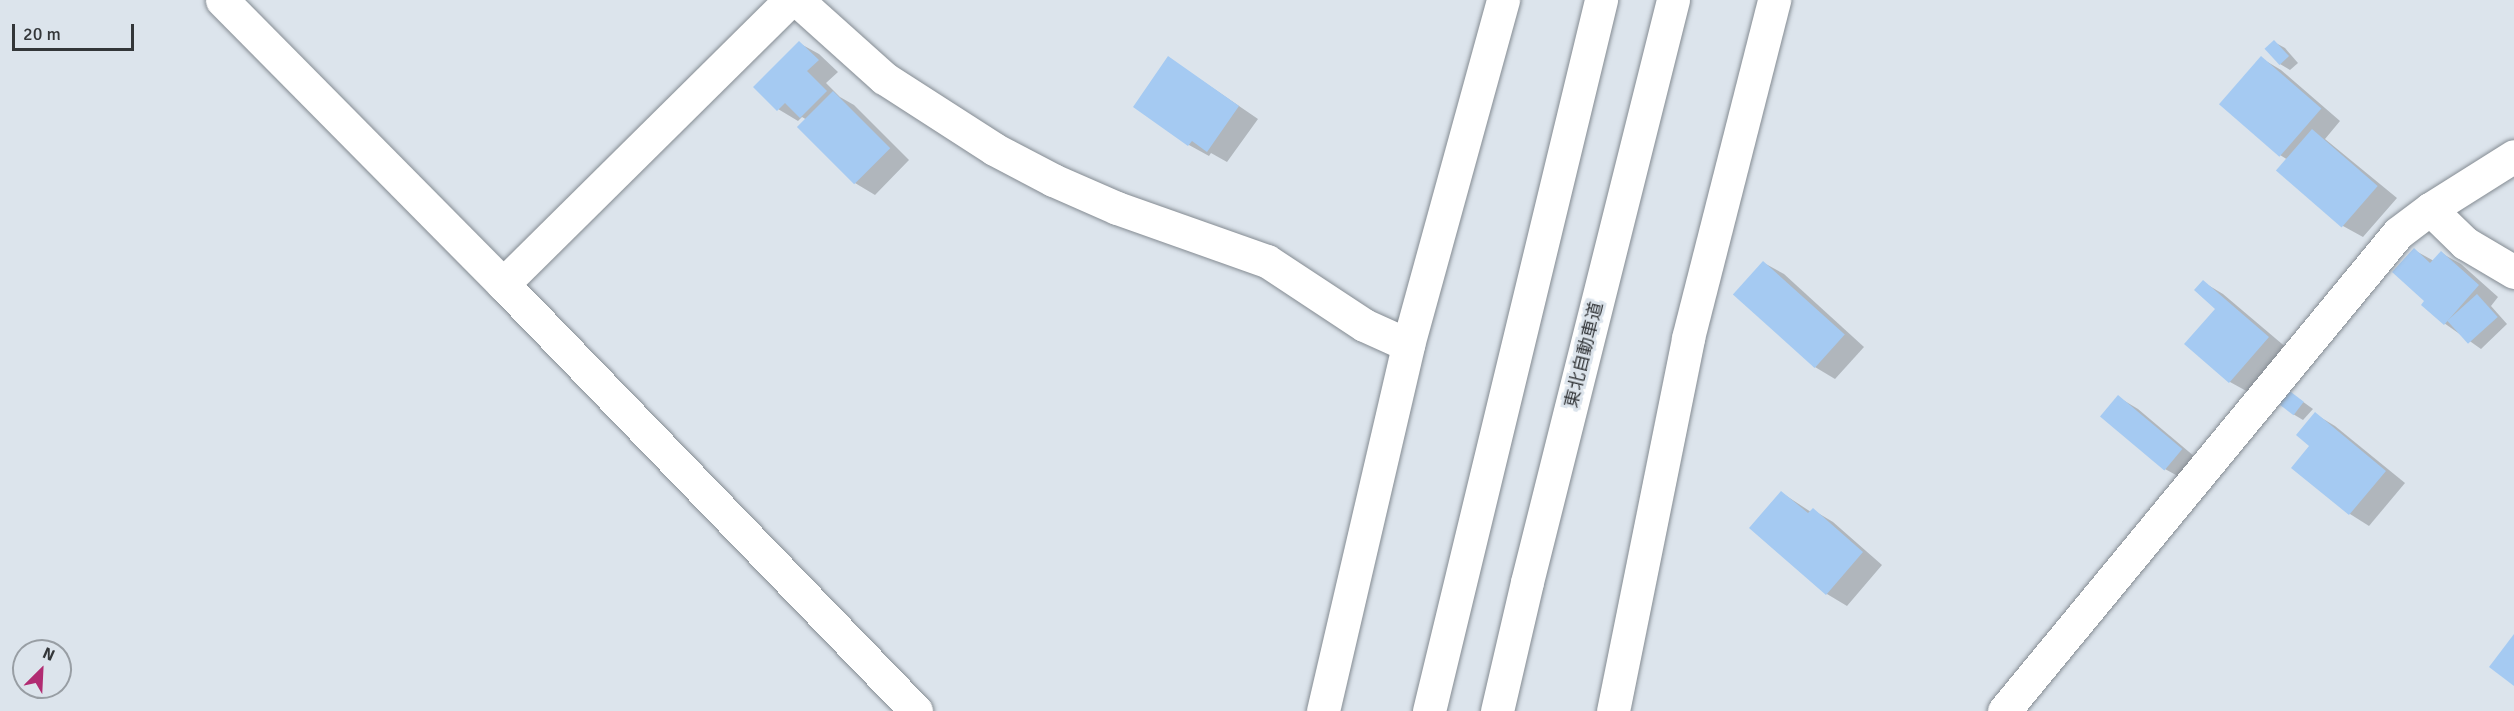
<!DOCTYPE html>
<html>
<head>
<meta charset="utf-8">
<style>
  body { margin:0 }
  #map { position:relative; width:2514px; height:711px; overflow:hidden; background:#dce4ec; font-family:Signika,"Noto Sans JP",sans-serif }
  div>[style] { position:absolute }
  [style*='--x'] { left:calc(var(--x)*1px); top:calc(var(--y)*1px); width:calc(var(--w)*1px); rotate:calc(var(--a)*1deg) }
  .shadow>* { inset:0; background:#0003 }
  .building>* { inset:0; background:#a5caf2; transform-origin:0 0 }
  .roads { filter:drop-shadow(0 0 2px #848b92) drop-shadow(0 0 2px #848b92) }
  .minor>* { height:33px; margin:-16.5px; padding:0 16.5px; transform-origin:16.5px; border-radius:16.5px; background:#fff }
  .highway>* { height:33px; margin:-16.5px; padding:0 16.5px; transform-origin:16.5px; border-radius:16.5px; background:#fff }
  span { translate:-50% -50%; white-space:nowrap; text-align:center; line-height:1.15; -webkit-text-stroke:6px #dce4ec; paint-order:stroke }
  .street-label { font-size:18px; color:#333639 }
  .north { position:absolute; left:12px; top:639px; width:60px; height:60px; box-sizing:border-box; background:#dce4ec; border:2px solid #989ea4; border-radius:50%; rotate:24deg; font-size:16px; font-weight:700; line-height:24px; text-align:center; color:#333639 }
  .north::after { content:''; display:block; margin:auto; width:21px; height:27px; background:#b12c72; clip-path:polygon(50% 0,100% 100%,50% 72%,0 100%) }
  .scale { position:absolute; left:12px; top:24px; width:122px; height:27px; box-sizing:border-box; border:3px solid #333639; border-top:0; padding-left:8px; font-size:18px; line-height:21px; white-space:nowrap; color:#333639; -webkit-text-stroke:4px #dce4ec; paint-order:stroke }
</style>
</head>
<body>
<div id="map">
  <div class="shadow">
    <i style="clip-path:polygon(2274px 42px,2285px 48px,2298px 63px,2290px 70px,2280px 64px)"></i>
    <i style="clip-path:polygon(799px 43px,819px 54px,838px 72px,826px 83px,840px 97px,854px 105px,909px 160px,875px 195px,855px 183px,807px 120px,802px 117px,798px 121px,778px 109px)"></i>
    <i style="clip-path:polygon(1169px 58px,1258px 119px,1227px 162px,1211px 153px,1209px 156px,1189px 145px,1135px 107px)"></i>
    <i style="clip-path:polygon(2261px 58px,2281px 70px,2340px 121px,2325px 139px,2397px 198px,2363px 237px,2343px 226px,2279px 171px,2288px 160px,2280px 155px)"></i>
    <i style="clip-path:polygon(2414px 250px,2434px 261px,2441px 253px,2461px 264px,2498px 297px,2491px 306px,2507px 324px,2481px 349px,2444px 323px,2426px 300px)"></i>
    <i style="clip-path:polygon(1764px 263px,1784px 274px,1864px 347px,1835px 379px,1815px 367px)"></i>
    <i style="clip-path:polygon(2203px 282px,2223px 294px,2288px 349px,2250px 393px,2230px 382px,2186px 344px,2217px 308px)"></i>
    <i style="clip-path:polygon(2288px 391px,2313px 409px,2303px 420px,2293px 414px)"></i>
    <i style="clip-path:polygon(2118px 397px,2138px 409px,2201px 462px,2185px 480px,2165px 469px)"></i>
    <i style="clip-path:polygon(2315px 414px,2335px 426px,2405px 483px,2369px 526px,2350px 514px,2311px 446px)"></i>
    <i style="clip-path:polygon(1782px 493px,1811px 512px,1813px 510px,1833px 522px,1882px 565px,1847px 606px,1827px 594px)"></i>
  </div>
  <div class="building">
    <i style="left:2274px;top:40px;width:22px;height:13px;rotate:47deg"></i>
    <i style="clip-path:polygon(799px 41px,819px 60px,807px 71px,827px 91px,800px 118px,785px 103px,777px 111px,753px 87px)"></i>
    <i style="clip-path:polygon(1168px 56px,1239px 106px,1207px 152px,1192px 141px,1188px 146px,1133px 107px)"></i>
    <i style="left:2261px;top:56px;width:80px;height:64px;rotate:41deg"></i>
    <i style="left:833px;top:91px;width:81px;height:51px;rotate:45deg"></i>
    <i style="left:2312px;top:129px;width:87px;height:55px;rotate:41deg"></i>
    <i style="clip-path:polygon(2414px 248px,2430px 263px,2441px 251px,2479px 285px,2444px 325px,2421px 305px,2424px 301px,2392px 272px)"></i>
    <i style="left:1763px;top:261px;width:110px;height:45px;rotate:42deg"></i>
    <i style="clip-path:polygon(2203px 280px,2269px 337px,2229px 383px,2184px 344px,2215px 309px,2194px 290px)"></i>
    <i style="left:2477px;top:294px;width:31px;height:40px;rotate:48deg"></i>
    <i style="left:2287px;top:389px;width:21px;height:17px;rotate:37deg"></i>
    <i style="left:2118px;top:395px;width:84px;height:28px;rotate:40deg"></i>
    <i style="clip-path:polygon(2315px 412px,2386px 471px,2349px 515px,2291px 468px,2309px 446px,2296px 435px)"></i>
    <i style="clip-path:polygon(1781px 491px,1808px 513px,1813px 508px,1863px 552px,1826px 595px,1749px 528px)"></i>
    <i style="clip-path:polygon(2514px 634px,2514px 686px,2489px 667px)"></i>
  </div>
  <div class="roads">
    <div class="minor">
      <i style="--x:222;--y:0;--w:400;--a:45.3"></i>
      <i style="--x:503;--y:284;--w:594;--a:45.95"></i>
      <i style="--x:797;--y:0;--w:117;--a:41.9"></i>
      <i style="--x:884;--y:78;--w:131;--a:32.8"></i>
      <i style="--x:994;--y:149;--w:67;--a:27.7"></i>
      <i style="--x:1053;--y:180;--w:70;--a:23.6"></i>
      <i style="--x:1117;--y:208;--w:159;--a:19.5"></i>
      <i style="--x:1267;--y:261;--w:116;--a:33.4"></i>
      <i style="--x:1364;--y:325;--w:48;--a:24.4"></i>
      <i style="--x:2430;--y:209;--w:49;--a:44.2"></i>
      <i style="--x:2465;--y:243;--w:57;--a:30.6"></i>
      <i style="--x:503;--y:284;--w:404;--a:-44.7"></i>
      <i style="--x:1323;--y:711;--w:376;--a:-76.9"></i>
      <i style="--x:1408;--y:345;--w:358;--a:-74.6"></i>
      <i style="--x:1613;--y:711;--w:380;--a:-78.6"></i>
      <i style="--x:1688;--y:338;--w:349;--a:-75.7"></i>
      <i style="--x:2004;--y:711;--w:619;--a:-50.5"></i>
      <i style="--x:2398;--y:233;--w:40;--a:-37"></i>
      <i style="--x:2430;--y:209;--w:99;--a:-32.2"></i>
    </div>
    <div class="highway">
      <i style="--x:1429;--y:711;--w:732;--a:-76.4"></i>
      <i style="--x:1497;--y:711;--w:132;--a:-76.9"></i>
      <i style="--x:1527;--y:582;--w:600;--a:-75.92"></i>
    </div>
  </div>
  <div class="street-label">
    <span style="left:1584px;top:355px;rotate:-76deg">東北自動車道</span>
  </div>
  <div class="north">N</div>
  <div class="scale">20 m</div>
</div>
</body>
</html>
